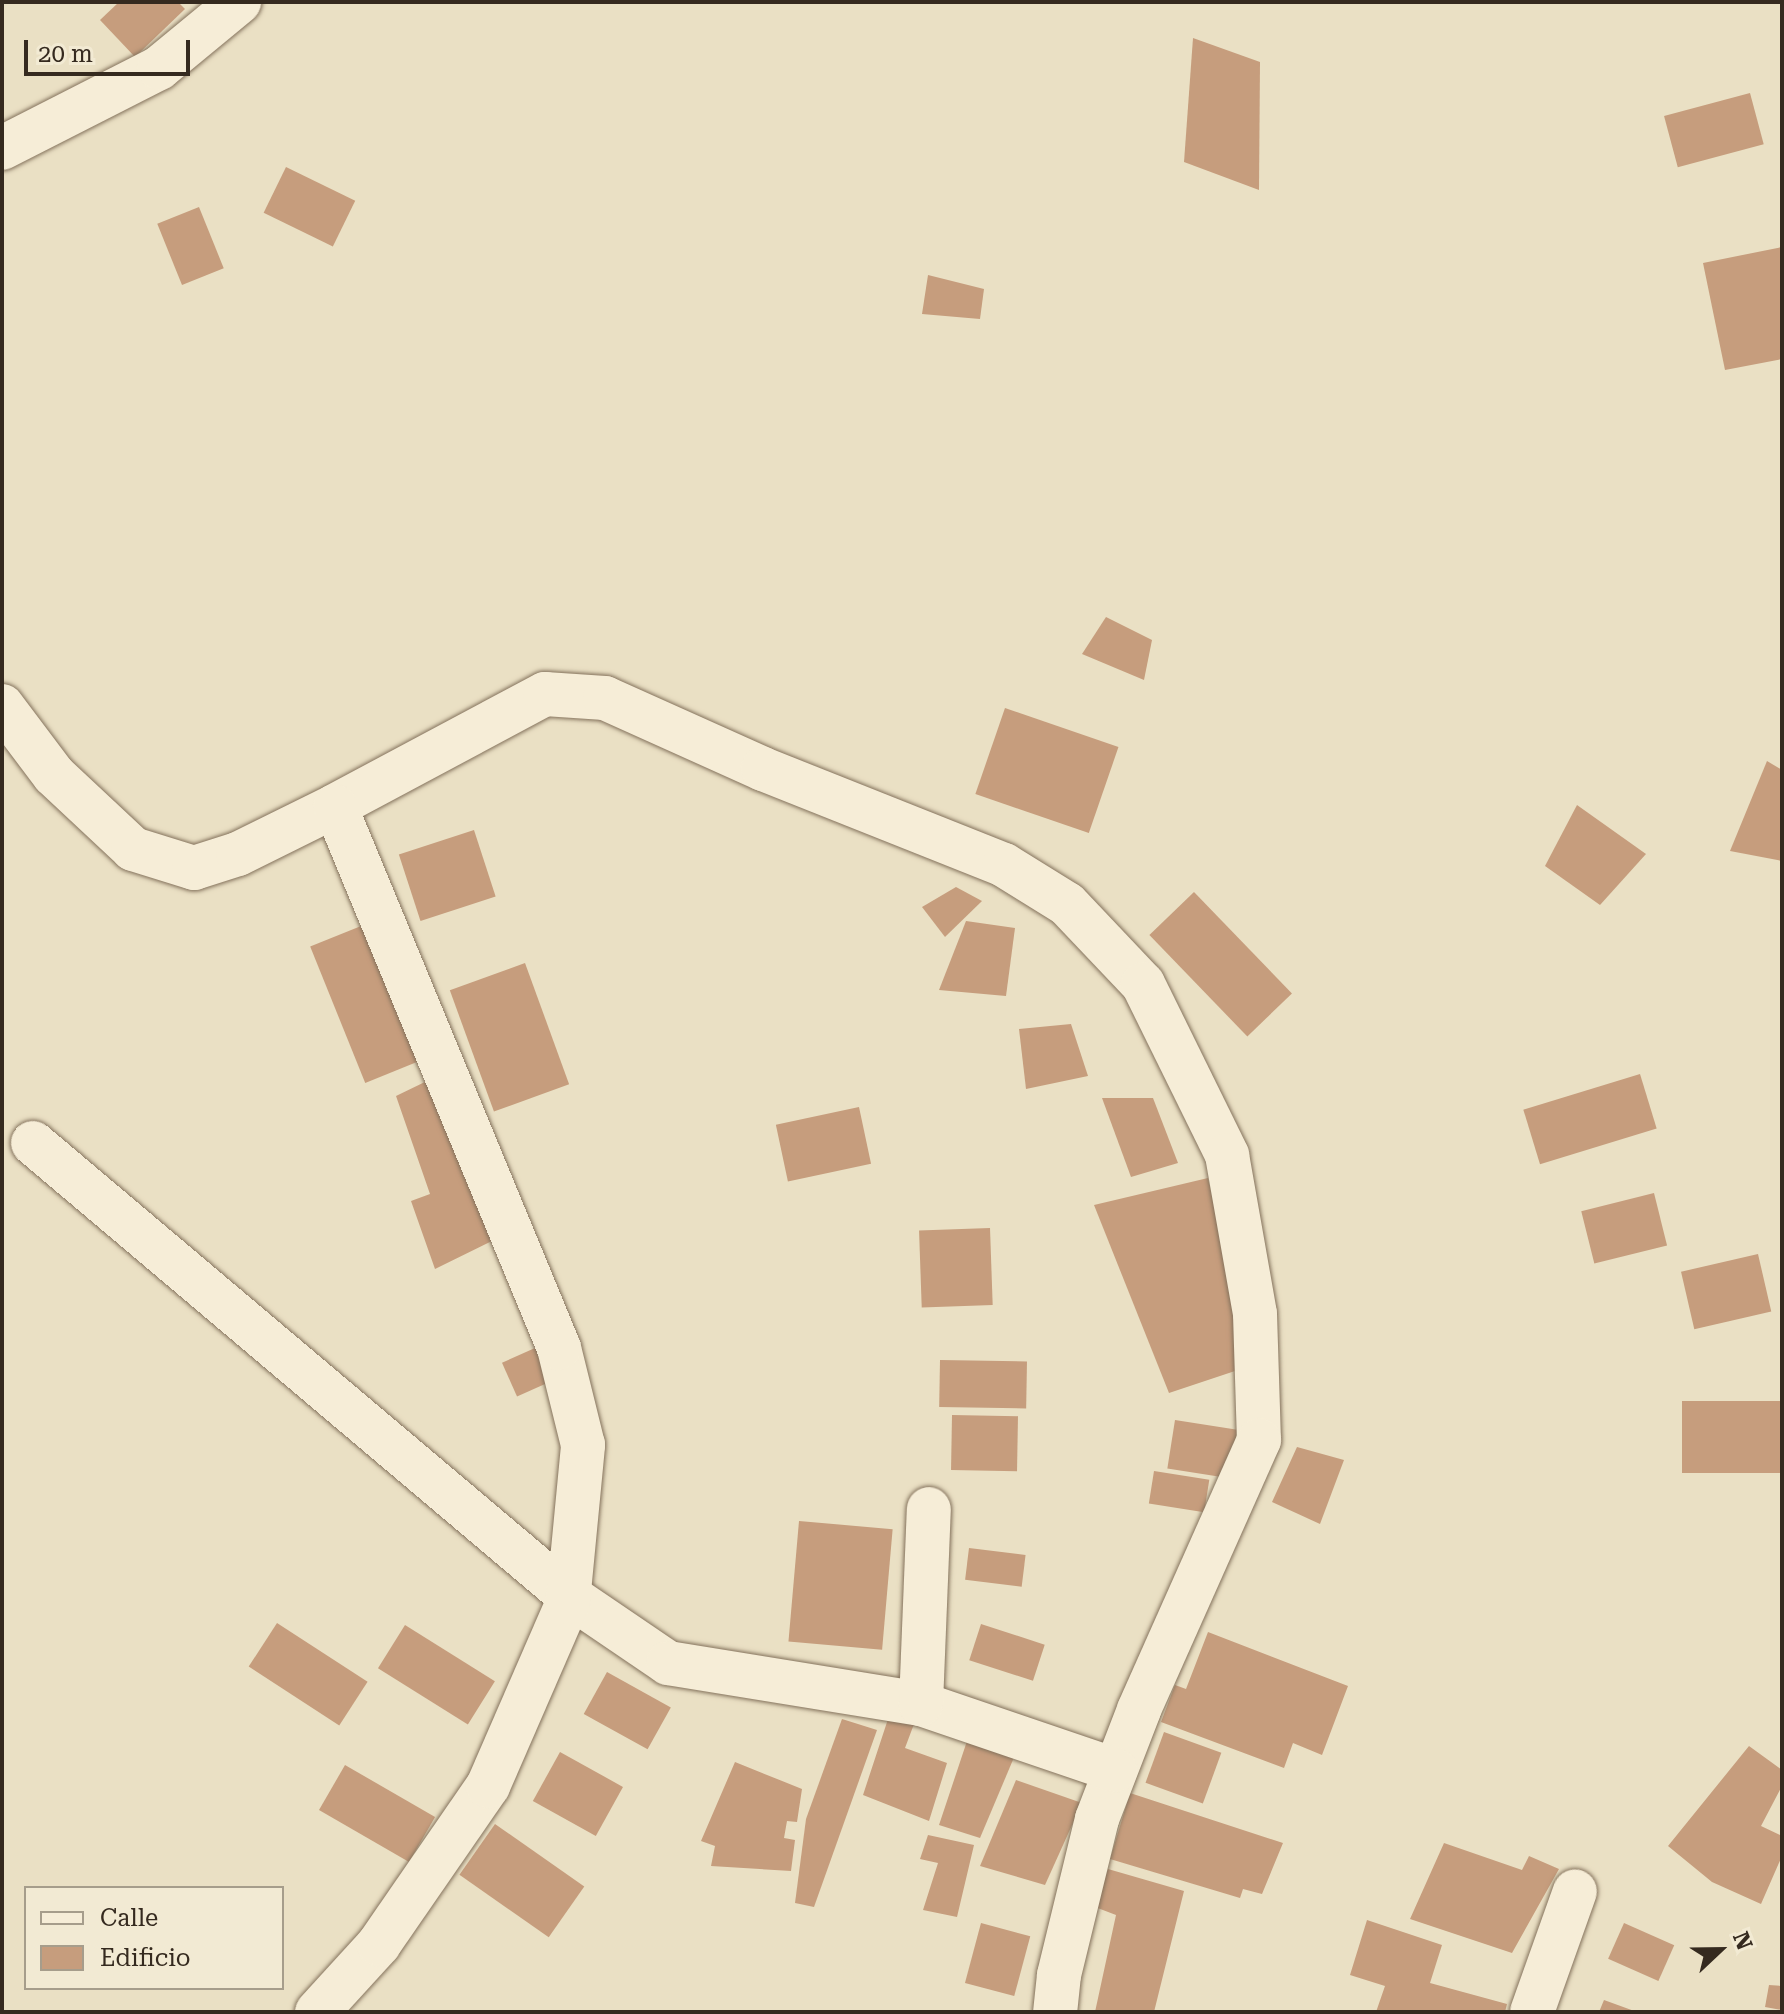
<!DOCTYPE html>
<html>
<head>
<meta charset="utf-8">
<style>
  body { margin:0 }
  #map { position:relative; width:1784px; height:2014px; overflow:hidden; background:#eae0c4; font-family:"Roboto Serif",serif }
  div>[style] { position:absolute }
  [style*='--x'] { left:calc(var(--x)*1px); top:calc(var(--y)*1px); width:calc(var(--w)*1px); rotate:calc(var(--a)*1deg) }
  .building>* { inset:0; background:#c69d7d; transform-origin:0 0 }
  .roads { filter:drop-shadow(0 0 2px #84725c) drop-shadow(0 0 2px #84725c) }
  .street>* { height:44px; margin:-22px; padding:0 22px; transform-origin:22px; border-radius:22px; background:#f6edd7 }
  span { translate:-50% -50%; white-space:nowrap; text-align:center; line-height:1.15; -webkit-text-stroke:6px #f2ead3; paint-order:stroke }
  .frame { position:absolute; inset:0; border:4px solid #352a1f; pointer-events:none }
  .legend { position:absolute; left:24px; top:1886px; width:260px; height:104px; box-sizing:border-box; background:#f2ead3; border:2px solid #a69d8b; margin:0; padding:10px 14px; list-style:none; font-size:24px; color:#352a1f }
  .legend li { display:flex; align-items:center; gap:16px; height:40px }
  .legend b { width:40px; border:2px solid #a69d8b }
  .north { position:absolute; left:1680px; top:1910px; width:80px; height:80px; -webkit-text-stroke:6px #f2ead3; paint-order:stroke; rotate:68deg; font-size:22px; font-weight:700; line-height:32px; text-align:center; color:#352a1f }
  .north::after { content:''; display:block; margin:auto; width:28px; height:36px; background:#352a1f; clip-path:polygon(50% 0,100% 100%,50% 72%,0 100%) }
  .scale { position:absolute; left:24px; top:40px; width:166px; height:36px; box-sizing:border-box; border:4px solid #352a1f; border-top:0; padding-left:10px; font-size:24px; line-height:28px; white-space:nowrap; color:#352a1f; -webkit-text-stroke:6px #f2ead3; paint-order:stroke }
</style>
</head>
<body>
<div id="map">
  <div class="building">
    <i style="clip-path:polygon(119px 2px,178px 2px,185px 9px,135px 57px,100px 20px)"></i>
    <i style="clip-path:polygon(1193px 38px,1260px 62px,1259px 190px,1184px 162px)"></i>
    <i style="left:1750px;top:93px;width:53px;height:89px;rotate:75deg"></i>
    <i style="left:286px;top:167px;width:77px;height:51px;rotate:26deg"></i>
    <i style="left:199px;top:207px;width:66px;height:45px;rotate:68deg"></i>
    <i style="clip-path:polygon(1782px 247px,1782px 359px,1725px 370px,1703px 263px)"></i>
    <i style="clip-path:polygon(928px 275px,984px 289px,980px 319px,922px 314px)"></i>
    <i style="clip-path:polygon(1106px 617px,1152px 640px,1144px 680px,1082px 654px)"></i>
    <i style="left:1005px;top:708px;width:120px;height:91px;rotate:19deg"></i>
    <i style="clip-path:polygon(1767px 761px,1782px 770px,1782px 861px,1730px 851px)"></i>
    <i style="clip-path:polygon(1577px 805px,1646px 854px,1600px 905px,1545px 866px)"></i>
    <i style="left:474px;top:830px;width:70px;height:79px;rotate:72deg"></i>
    <i style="clip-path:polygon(956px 887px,982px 901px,945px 937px,922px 907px)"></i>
    <i style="left:1194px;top:892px;width:141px;height:62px;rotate:46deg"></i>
    <i style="left:376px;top:920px;width:147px;height:71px;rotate:68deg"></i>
    <i style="clip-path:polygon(966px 921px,1015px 928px,1006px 996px,939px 990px)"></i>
    <i style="left:525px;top:963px;width:129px;height:80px;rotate:70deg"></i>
    <i style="clip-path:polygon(1071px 1024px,1088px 1076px,1026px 1089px,1019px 1029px)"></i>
    <i style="left:1640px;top:1074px;width:57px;height:122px;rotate:73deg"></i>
    <i style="clip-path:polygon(429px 1080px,496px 1239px,435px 1269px,411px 1201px,430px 1194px,396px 1096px)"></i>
    <i style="clip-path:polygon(1102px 1098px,1153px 1098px,1178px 1163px,1131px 1177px)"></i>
    <i style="left:859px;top:1107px;width:58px;height:85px;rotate:78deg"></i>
    <i style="clip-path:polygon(1208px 1178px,1250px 1366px,1169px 1393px,1094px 1205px)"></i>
    <i style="left:1654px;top:1193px;width:54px;height:75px;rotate:76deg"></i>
    <i style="left:990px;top:1228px;width:77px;height:71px;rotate:88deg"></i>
    <i style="left:1758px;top:1254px;width:59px;height:79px;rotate:77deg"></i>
    <i style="left:544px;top:1344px;width:37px;height:46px;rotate:66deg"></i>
    <i style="left:940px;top:1360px;width:87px;height:47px;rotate:1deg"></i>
    <i style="left:1782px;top:1401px;width:72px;height:100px;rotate:90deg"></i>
    <i style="left:952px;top:1415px;width:66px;height:55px;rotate:1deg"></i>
    <i style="left:1175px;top:1420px;width:63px;height:49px;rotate:9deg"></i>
    <i style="clip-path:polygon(1297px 1447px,1344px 1460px,1320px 1524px,1272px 1502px)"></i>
    <i style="left:1154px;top:1471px;width:56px;height:33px;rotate:9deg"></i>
    <i style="left:799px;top:1521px;width:94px;height:121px;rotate:5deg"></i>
    <i style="left:969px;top:1548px;width:57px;height:32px;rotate:7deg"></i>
    <i style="left:277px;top:1623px;width:108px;height:52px;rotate:33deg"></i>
    <i style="left:981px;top:1624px;width:67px;height:38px;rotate:18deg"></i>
    <i style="left:405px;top:1625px;width:106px;height:51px;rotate:32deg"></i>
    <i style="clip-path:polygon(1208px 1632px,1348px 1686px,1322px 1755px,1293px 1743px,1284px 1768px,1161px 1722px,1175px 1685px,1186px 1689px)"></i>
    <i style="left:607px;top:1672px;width:73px;height:48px;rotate:29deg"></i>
    <i style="clip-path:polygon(889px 1716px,914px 1724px,905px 1748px,947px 1763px,929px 1821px,863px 1795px)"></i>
    <i style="clip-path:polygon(842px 1719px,877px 1730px,814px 1907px,795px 1903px,806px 1819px)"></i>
    <i style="left:1164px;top:1732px;width:61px;height:54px;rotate:20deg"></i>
    <i style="clip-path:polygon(968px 1738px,1015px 1755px,980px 1838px,939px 1825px)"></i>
    <i style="clip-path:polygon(1749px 1746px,1782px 1770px,1782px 1786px,1761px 1826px,1782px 1836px,1782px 1856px,1761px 1904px,1712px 1882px,1668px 1846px)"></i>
    <i style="left:560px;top:1752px;width:72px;height:56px;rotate:29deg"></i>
    <i style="clip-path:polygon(735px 1762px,802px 1789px,797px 1822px,787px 1821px,784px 1838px,795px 1840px,791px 1871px,711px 1866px,715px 1846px,701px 1841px)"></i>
    <i style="left:345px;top:1765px;width:104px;height:52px;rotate:30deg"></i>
    <i style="clip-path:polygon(1016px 1780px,1082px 1803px,1045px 1885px,980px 1866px)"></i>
    <i style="clip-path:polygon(1130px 1793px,1283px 1843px,1262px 1894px,1243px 1889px,1240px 1898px,1110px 1859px)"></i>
    <i style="left:495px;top:1824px;width:109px;height:62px;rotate:35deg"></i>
    <i style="clip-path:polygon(928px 1835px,974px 1845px,957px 1917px,923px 1910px,938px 1863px,920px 1859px)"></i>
    <i style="clip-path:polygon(1444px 1843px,1522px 1870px,1529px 1856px,1559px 1869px,1512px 1953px,1410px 1919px)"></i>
    <i style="clip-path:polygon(1108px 1869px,1184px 1891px,1154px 2012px,1095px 2012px,1116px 1915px,1095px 1907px)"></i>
    <i style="clip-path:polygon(1367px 1920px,1442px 1945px,1430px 1983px,1507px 2004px,1505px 2012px,1376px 2012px,1385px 1986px,1350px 1975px)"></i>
    <i style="left:981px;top:1923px;width:51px;height:62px;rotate:15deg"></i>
    <i style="left:1624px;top:1923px;width:55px;height:39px;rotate:24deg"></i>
    <i style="clip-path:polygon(1769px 1985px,1782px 1986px,1782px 2010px,1765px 2007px)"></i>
    <i style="clip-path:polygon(1604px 2000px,1637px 2012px,1599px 2012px)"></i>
  </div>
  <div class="roads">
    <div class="street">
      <i style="--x:2;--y:148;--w:176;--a:-27"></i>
      <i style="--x:159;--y:68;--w:104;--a:-39.5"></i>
      <i style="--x:2;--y:706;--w:86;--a:53"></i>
      <i style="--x:54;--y:775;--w:108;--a:43.1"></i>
      <i style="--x:133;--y:849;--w:64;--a:17.3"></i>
      <i style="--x:194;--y:868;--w:46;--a:-17.7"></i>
      <i style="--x:238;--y:854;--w:108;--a:-26.3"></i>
      <i style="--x:335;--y:806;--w:238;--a:-28.1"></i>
      <i style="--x:545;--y:694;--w:60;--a:3.8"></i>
      <i style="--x:605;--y:698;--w:173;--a:24.2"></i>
      <i style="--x:763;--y:769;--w:259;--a:21.7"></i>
      <i style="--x:1004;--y:865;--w:74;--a:31.8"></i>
      <i style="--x:1067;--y:904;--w:110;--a:46.5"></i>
      <i style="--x:1143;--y:984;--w:191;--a:63.8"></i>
      <i style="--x:1227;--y:1155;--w:161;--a:80"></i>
      <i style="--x:1255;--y:1314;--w:126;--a:88.2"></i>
      <i style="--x:1259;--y:1440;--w:295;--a:114"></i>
      <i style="--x:1139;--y:1710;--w:117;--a:111.1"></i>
      <i style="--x:1097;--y:1819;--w:161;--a:103.7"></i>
      <i style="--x:1059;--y:1975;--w:37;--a:96"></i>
      <i style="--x:33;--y:1143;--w:700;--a:40.19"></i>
      <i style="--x:568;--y:1595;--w:121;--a:34.2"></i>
      <i style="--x:668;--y:1663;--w:256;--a:9.2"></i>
      <i style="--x:921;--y:1704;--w:205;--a:18.8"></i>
      <i style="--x:921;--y:1704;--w:195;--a:-87.7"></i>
      <i style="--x:317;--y:2012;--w:92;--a:-47.6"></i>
      <i style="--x:379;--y:1944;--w:192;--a:-55.4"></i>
      <i style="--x:488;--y:1786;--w:201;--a:-66.5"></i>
      <i style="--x:568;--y:1602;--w:158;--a:-84.5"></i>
      <i style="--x:583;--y:1445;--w:100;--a:-103.9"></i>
      <i style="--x:559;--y:1348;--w:586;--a:-112.45"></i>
      <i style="--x:1532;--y:2012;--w:128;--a:-70.4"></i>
    </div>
  </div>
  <div class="frame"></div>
  <ul class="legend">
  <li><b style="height:10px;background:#f6edd7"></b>Calle</li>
  <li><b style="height:22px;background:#c69d7d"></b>Edificio</li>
  </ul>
  <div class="north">N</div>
  <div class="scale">20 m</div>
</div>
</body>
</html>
